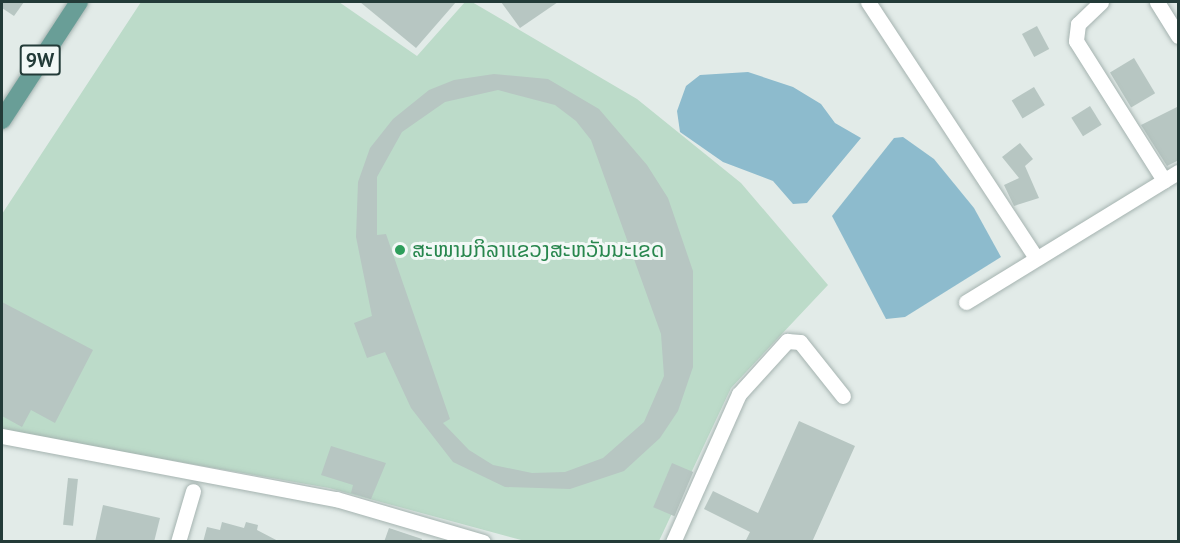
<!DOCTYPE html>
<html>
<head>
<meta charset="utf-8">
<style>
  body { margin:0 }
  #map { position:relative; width:1180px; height:543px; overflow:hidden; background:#e2ebe8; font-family:"PT Sans","Noto Sans Lao",sans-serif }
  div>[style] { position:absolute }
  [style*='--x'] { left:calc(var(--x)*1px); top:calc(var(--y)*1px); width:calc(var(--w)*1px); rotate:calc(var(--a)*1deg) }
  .green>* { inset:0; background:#bcdbc9 }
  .water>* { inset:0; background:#8dbbcd }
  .building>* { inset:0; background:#b7c6c2; transform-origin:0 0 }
  .roads { filter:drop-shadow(0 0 2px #a5b3b0) drop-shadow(0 0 2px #a5b3b0) }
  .minor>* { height:15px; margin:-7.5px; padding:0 7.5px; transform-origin:7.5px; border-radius:7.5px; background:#fff }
  .primary>* { height:18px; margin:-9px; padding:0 9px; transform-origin:9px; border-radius:9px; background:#699e97 }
  .dots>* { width:16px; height:16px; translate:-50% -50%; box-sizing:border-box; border:3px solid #f2f8f6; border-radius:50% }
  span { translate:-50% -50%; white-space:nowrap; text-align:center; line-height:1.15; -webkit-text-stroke:6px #f2f8f6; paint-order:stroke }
  .shield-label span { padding:2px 4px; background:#f2f8f6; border:2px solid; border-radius:4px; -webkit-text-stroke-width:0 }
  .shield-label { font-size:20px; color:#233b38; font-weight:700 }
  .leisure-label { font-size:21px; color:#27864d }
  .left { translate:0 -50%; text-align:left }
  .frame { position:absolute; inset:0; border:3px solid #233b38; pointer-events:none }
</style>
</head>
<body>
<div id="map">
  <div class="green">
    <i style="clip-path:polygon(141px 2px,339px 2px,417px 56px,465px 2px,472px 2px,637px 99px,741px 183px,828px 285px,731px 388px,659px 541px,525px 541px,329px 488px,2px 431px,2px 214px)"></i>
  </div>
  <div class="water">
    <i style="clip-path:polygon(748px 72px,793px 87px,821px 104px,835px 123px,861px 138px,807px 203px,793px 204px,773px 181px,723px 162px,680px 132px,677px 111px,686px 86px,700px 75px)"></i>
    <i style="clip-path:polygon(903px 137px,934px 159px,974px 208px,1001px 257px,905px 317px,886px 319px,832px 216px,894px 138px)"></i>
  </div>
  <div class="building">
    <i style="clip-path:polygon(2px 2px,24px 2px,14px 16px,2px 8px)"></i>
    <i style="clip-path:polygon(360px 2px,456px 2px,416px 48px)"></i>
    <i style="clip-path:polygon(501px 2px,558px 2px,520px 28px)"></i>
    <i style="left:1037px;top:26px;width:26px;height:17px;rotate:62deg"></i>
    <i style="left:1134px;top:58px;width:41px;height:28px;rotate:59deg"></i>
    <i style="clip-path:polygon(evenodd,494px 74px,548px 79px,599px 109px,647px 165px,668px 198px,693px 271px,693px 367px,678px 411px,660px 438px,624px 471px,570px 489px,505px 487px,453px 462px,411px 408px,385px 352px,367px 358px,354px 323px,372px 316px,356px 237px,358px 182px,370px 148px,393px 119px,429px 90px,454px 80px,494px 74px,498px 90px,555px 105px,576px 121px,591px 140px,661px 334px,664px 376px,644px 422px,603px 458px,565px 472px,532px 473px,493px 465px,469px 450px,443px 423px,450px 419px,386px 234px,377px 235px,377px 177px,402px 132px,445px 102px,498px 90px)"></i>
    <i style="left:1034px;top:87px;width:21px;height:26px;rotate:59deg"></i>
    <i style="left:1090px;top:106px;width:22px;height:22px;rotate:58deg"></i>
    <i style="clip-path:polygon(1179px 106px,1179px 160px,1167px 166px,1141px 125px)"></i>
    <i style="clip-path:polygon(1020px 143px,1033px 159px,1025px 166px,1039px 198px,1014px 206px,1004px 185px,1019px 178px,1002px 157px)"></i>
    <i style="clip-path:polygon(2px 302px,93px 350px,55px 423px,31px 410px,22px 427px,2px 416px)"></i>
    <i style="clip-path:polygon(799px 421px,855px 446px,812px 542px,745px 542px,750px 532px,704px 509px,713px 491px,758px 513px)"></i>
    <i style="clip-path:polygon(331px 446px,386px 463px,371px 499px,351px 493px,353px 485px,321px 475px)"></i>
    <i style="left:672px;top:463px;width:23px;height:48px;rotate:23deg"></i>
    <i style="left:68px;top:478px;width:10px;height:47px;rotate:6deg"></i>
    <i style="clip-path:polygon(103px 505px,160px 518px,154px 542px,95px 542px)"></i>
    <i style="clip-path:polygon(222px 522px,244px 528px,246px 522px,258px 525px,257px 530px,280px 542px,203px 542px,207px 527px,220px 530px)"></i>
    <i style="clip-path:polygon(389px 528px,422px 539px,421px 542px,384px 542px)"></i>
  </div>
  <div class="roads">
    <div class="minor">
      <i style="--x:868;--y:2;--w:304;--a:56.7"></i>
      <i style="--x:1101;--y:2;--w:32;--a:136"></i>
      <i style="--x:1078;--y:24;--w:17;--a:97"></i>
      <i style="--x:1076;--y:41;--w:165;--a:57.7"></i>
      <i style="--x:1157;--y:2;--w:40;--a:58"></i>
      <i style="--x:966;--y:302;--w:249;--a:-31.5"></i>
      <i style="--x:2;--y:436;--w:340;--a:10.7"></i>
      <i style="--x:336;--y:499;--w:153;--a:16.3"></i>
      <i style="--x:178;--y:542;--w:53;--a:-73.6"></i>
      <i style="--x:673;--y:542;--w:162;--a:-66"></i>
      <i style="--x:739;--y:394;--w:72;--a:-47.8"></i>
      <i style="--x:787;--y:341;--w:13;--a:4"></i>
      <i style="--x:800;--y:342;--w:69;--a:51.5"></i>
    </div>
    <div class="primary">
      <i style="--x:2;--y:120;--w:141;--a:-56.9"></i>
    </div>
  </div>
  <div class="dots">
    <i style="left:400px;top:250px;background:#2e9e5b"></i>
  </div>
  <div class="shield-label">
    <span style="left:40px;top:60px">9W</span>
  </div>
  <div class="leisure-label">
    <span class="left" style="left:412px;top:250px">ສະໜາມກິລາແຂວງສະຫວັນນະເຂດ</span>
  </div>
  <div class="frame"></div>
</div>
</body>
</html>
